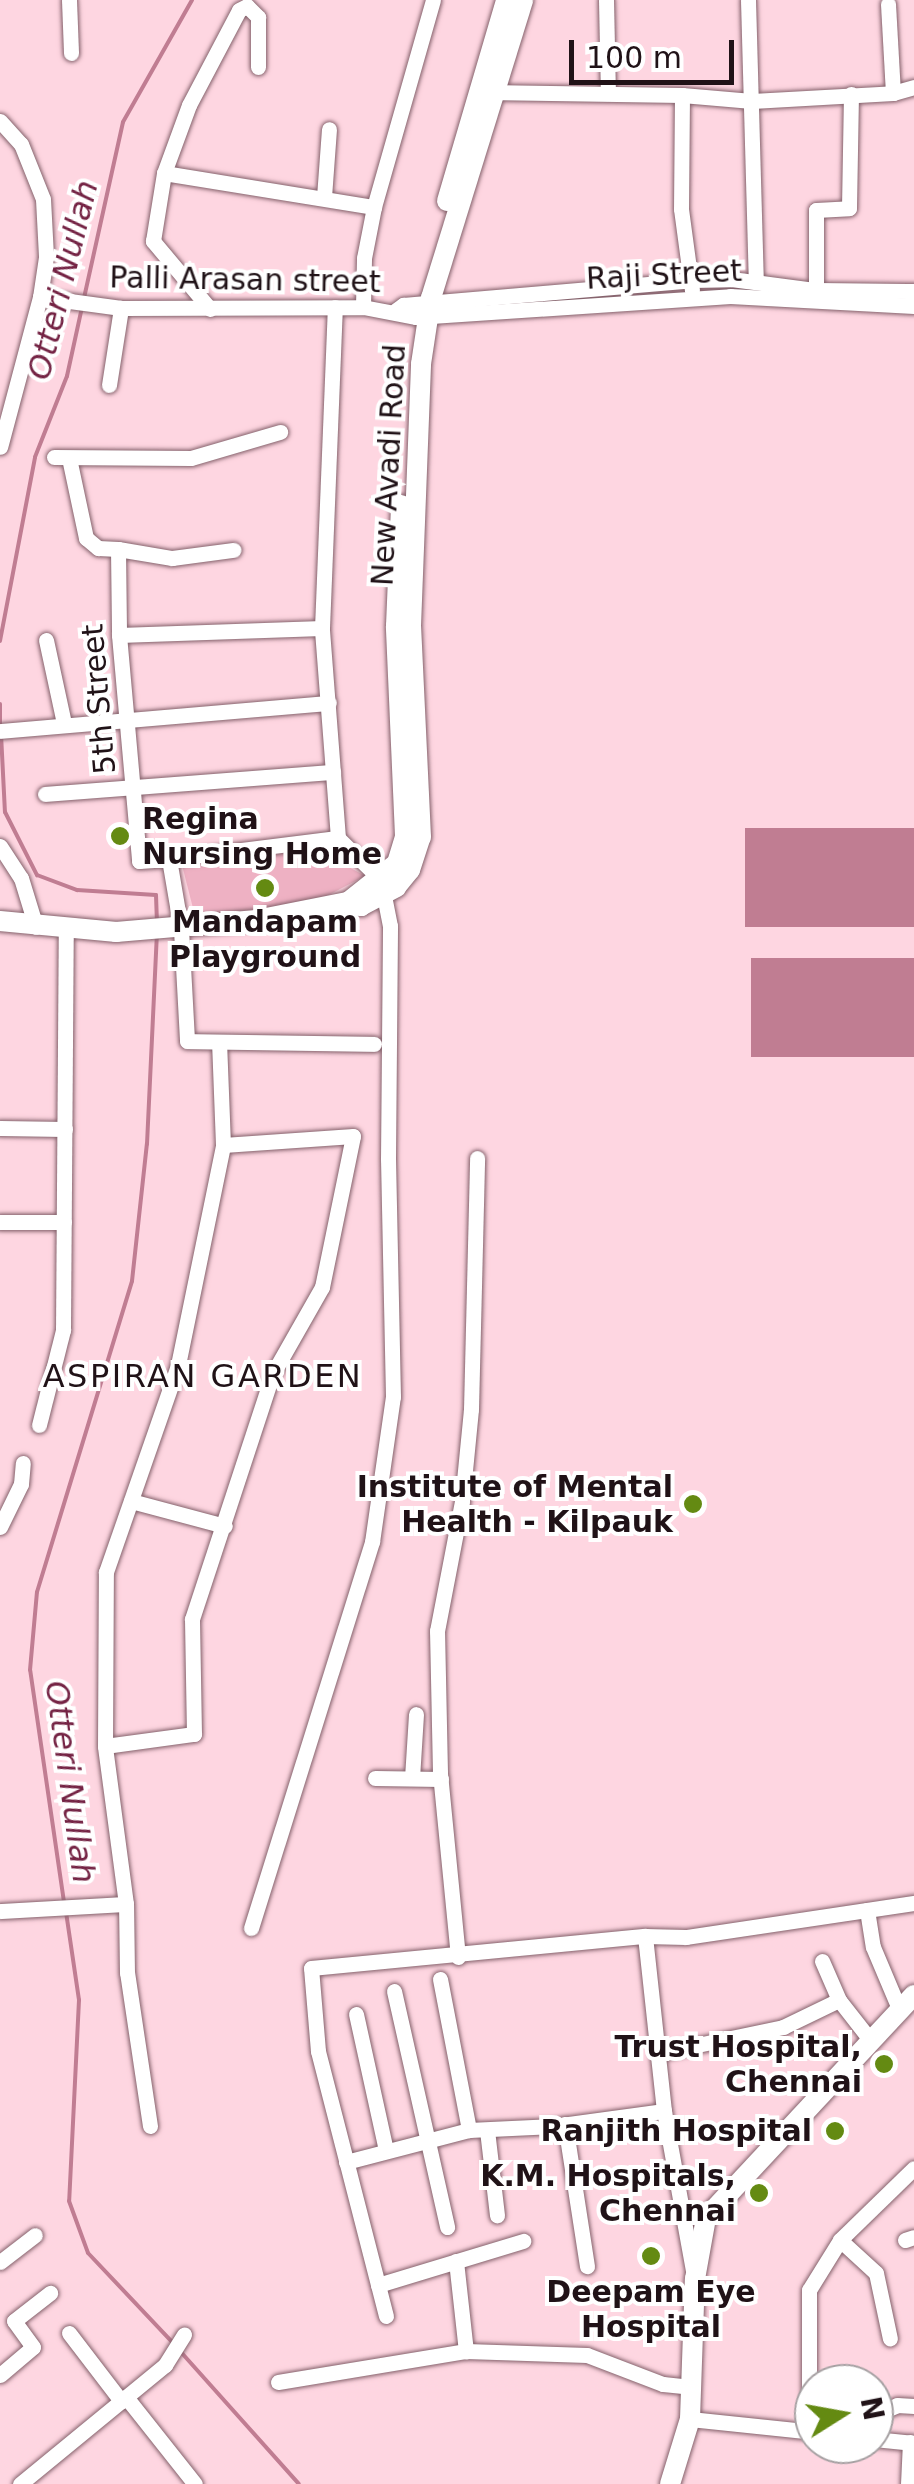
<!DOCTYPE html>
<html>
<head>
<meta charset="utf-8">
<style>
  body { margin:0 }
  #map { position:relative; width:914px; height:2484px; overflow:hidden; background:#fed6e1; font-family:"DejaVu Sans",sans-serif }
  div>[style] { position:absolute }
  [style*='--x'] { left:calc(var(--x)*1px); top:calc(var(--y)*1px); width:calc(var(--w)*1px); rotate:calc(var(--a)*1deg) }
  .green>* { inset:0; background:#eeb1c3 }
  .water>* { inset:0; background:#c07d92; transform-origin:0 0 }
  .stream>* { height:4px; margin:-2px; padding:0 2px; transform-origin:2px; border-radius:2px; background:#c07d92 }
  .roads { filter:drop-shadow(0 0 2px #84616b) drop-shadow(0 0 2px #84616b) }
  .minor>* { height:15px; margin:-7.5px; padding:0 7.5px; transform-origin:7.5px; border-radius:7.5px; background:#fff }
  .major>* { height:20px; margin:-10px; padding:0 10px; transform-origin:10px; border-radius:10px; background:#fff }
  .dots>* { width:28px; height:28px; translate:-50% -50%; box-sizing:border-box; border:5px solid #fff; border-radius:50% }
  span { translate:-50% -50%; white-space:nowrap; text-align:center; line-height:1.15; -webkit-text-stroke:8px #fff; paint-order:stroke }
  .street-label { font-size:30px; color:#201217 }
  .poi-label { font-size:30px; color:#201217; font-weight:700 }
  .left { translate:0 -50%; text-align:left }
  .right { translate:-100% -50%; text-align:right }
  .water-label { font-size:32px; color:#742344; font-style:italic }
  .neighbourhood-label { font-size:32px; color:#201217; letter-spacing:2.5px }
  .north { position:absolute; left:794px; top:2364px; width:100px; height:100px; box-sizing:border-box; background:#fff; border:2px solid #a6a0a2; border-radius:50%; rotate:79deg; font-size:28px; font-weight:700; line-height:40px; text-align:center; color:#201217 }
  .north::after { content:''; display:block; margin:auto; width:35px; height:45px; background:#648a12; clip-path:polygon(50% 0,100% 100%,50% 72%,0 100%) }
  .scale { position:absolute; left:569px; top:40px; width:165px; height:45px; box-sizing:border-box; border:5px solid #201217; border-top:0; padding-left:12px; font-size:30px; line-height:35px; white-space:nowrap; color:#201217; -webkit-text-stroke:8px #fff; paint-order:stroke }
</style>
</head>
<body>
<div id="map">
  <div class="green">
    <i style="clip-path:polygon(313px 847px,365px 876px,319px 900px,196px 920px,182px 865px)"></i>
  </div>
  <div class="water">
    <i style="left:914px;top:828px;width:99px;height:169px;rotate:90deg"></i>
    <i style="left:914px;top:958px;width:99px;height:163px;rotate:90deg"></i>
  </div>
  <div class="stream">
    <i style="--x:84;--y:298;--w:180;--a:-77.5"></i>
    <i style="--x:123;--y:122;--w:140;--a:-60.5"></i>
    <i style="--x:0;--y:641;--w:187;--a:-79.2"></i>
    <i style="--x:35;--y:457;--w:87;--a:-68.4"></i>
    <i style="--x:67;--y:376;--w:71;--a:-77.7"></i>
    <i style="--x:0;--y:704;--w:20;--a:90"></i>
    <i style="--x:1;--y:734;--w:78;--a:87.1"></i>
    <i style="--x:5;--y:812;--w:71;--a:63.1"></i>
    <i style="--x:37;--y:875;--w:43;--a:20.6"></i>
    <i style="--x:77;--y:890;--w:79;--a:3.6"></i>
    <i style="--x:156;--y:895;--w:25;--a:88"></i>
    <i style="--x:64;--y:1902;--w:234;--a:-98.3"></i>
    <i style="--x:30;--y:1670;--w:78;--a:-84.9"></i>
    <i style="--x:37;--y:1592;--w:325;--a:-73"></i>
    <i style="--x:132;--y:1281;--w:138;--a:-83.8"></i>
    <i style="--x:147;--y:1144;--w:209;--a:-87.3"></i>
    <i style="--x:66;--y:1912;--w:89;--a:81.6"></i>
    <i style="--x:79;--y:2000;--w:201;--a:92.8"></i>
    <i style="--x:69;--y:2201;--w:55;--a:69.9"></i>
    <i style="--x:88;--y:2253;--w:125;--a:46.6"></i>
    <i style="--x:180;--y:2351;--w:178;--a:48.2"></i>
  </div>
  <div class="roads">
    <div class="minor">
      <i style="--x:69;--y:0;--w:53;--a:87.8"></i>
      <i style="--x:606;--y:0;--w:93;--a:88.8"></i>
      <i style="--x:748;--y:0;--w:282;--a:88.4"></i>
      <i style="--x:888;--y:4;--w:89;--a:86.8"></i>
      <i style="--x:485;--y:92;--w:197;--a:0.9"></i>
      <i style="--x:682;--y:95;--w:70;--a:4.9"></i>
      <i style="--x:752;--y:101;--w:141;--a:-3.2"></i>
      <i style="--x:893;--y:93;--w:22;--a:-16"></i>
      <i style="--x:682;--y:95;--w:114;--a:90.5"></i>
      <i style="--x:681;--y:209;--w:82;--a:82.3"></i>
      <i style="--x:0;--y:121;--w:31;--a:48"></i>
      <i style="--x:21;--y:144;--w:59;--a:68.2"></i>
      <i style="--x:43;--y:199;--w:58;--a:87"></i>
      <i style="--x:46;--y:257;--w:40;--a:98.5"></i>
      <i style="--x:40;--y:297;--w:155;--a:104.9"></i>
      <i style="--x:164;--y:173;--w:213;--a:9.2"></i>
      <i style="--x:324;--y:197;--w:68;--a:-85.8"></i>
      <i style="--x:816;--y:290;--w:80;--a:-90"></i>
      <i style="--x:816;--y:210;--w:33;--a:-3"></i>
      <i style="--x:849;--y:208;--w:114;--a:-89"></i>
      <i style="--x:40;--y:297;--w:82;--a:7.7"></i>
      <i style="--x:121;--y:308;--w:242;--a:-0.2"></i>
      <i style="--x:363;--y:307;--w:54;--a:10.7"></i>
      <i style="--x:416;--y:317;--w:315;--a:-3.8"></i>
      <i style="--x:730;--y:296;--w:184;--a:3.1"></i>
      <i style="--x:363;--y:307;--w:49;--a:-88.8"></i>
      <i style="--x:364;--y:258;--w:52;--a:-78.9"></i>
      <i style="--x:374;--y:207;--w:215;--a:-74.1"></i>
      <i style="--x:210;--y:309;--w:89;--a:-130"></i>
      <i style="--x:153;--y:241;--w:69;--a:-80.8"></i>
      <i style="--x:164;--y:173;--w:72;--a:-69.8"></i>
      <i style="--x:189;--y:105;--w:107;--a:-62.2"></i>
      <i style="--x:239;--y:10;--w:9;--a:-27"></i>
      <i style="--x:247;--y:6;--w:16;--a:45"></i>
      <i style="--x:258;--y:17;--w:50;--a:90"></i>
      <i style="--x:396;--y:310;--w:9;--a:-36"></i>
      <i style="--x:403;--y:305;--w:290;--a:-4.9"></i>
      <i style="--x:692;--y:280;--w:39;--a:-1"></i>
      <i style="--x:731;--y:279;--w:86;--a:7.4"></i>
      <i style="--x:816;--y:290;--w:98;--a:0.6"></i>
      <i style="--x:109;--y:385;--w:78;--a:-81.1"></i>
      <i style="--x:54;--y:457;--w:137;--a:0.4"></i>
      <i style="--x:191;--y:458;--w:93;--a:-16.3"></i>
      <i style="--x:69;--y:458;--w:82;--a:78"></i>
      <i style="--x:86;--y:538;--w:16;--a:40"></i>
      <i style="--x:98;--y:548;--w:20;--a:3"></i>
      <i style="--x:118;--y:549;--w:86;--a:89.3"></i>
      <i style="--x:119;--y:635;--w:227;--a:84.9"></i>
      <i style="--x:139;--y:861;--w:30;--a:-4"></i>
      <i style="--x:169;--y:859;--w:71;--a:80.3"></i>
      <i style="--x:181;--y:929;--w:112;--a:86.9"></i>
      <i style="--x:187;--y:1041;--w:187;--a:0.9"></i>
      <i style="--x:118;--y:549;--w:55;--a:9.5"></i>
      <i style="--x:172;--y:558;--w:62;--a:-7.5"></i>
      <i style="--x:119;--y:635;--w:203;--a:-2"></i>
      <i style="--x:46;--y:640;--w:85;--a:77.8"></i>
      <i style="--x:0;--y:731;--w:330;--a:-4.9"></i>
      <i style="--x:45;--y:794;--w:289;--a:-4.4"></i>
      <i style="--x:0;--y:846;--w:38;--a:57"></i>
      <i style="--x:21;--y:878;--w:51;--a:73"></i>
      <i style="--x:169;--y:859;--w:170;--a:-7.1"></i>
      <i style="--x:0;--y:1128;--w:65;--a:0.9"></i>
      <i style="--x:0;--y:1222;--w:64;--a:0"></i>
      <i style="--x:39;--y:1425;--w:98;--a:-75.8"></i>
      <i style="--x:63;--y:1330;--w:400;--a:-89.6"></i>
      <i style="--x:131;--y:1501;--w:97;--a:14.9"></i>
      <i style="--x:0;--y:1527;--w:48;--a:-64"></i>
      <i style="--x:21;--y:1484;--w:21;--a:-85"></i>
      <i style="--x:105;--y:1746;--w:90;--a:-7.7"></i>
      <i style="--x:194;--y:1734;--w:115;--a:-91"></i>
      <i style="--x:192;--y:1619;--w:257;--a:-71.8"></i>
      <i style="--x:272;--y:1375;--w:101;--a:-60.4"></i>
      <i style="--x:322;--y:1287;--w:154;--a:-78.4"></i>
      <i style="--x:353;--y:1136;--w:130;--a:176"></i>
      <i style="--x:375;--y:1778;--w:66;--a:0.9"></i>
      <i style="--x:412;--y:1778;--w:64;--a:-86.4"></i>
      <i style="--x:867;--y:1910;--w:37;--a:81"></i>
      <i style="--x:873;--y:1947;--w:69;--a:67.1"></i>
      <i style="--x:0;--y:1911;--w:126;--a:-3.2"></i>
      <i style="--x:251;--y:1928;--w:405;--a:-72.6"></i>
      <i style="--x:372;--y:1542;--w:147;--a:-81.8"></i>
      <i style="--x:393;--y:1397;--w:238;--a:-91.2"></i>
      <i style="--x:388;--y:1159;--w:233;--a:-89.5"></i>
      <i style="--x:390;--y:926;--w:47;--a:-101.1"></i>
      <i style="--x:381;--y:880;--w:60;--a:-135.7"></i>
      <i style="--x:338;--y:838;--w:211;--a:-94.4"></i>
      <i style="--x:322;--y:628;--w:321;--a:-87.7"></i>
      <i style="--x:645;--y:1936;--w:176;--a:83.8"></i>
      <i style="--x:664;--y:2111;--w:162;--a:79.7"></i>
      <i style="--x:458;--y:1957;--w:185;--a:-95.6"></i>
      <i style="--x:440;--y:1773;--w:142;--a:-91.2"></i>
      <i style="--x:437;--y:1631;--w:132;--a:-79.1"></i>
      <i style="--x:462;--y:1501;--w:92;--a:-84.4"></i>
      <i style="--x:471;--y:1409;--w:251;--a:-88.6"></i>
      <i style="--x:822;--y:1961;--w:43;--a:66.4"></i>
      <i style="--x:839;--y:2000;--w:52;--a:52"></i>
      <i style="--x:440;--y:1979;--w:154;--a:79.1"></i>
      <i style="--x:394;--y:1991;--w:242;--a:77.3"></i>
      <i style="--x:356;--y:2014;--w:139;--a:77.6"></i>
      <i style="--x:659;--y:2053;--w:127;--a:-11.8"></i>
      <i style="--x:783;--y:2027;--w:62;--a:-25.7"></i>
      <i style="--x:565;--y:2124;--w:144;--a:81.2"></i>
      <i style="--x:150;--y:2126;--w:155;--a:-98.5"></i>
      <i style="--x:127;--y:1973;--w:69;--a:-90.8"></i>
      <i style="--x:126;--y:1904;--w:159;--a:-97.6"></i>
      <i style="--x:105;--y:1746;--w:174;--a:-89.7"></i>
      <i style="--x:106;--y:1572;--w:219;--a:-70.8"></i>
      <i style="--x:178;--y:1365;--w:225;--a:-78.4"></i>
      <i style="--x:223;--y:1145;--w:103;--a:-92.2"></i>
      <i style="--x:487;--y:2130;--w:86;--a:83.3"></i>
      <i style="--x:346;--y:2162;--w:127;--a:-14.6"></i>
      <i style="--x:469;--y:2130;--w:85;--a:-2.7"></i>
      <i style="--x:554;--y:2126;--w:111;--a:-7.8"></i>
      <i style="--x:840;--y:2240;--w:49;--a:42.5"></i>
      <i style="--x:876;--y:2273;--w:67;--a:78"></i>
      <i style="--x:905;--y:2240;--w:9;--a:-18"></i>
      <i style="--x:456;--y:2261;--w:91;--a:83.7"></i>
      <i style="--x:0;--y:2262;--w:44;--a:-37.6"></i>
      <i style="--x:378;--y:2285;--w:152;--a:-16.9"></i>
      <i style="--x:386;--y:2316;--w:274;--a:-104.4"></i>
      <i style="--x:318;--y:2051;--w:83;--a:-94.8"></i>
      <i style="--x:311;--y:1968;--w:336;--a:-5.5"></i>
      <i style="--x:645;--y:1936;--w:41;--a:1.4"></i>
      <i style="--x:686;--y:1937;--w:231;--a:-8.5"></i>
      <i style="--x:69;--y:2333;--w:86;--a:52.6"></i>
      <i style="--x:0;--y:2375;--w:43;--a:-40.3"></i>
      <i style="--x:33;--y:2347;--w:32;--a:-126"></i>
      <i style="--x:14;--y:2321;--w:46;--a:-37.9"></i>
      <i style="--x:278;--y:2382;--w:191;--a:-9.4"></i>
      <i style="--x:466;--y:2351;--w:121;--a:1.9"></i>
      <i style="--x:587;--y:2355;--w:81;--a:20.9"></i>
      <i style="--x:663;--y:2384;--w:30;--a:6"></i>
      <i style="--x:126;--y:2397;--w:111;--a:51.6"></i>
      <i style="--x:874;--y:2415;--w:25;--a:-23"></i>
      <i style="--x:897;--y:2405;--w:17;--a:3"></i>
      <i style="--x:690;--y:2419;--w:125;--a:6"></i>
      <i style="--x:809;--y:2431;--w:141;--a:-90"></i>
      <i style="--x:809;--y:2290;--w:59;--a:-58.2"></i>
      <i style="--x:840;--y:2240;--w:103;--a:-44.2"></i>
      <i style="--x:874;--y:2439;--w:40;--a:5.7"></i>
      <i style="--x:20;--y:2484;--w:188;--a:-39.4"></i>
      <i style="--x:165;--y:2365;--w:36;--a:-58"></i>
      <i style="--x:908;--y:2484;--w:42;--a:-87.3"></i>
    </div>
    <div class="major">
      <i style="--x:447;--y:201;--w:209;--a:-73.6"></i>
      <i style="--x:348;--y:902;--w:63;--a:-38.5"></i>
      <i style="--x:397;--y:863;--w:28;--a:-73"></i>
      <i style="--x:405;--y:836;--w:210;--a:-92.5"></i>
      <i style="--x:396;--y:626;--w:121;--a:-87.6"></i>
      <i style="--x:0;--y:921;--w:117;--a:5.4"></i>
      <i style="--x:116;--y:932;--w:141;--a:-4.9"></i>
      <i style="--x:256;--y:920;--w:94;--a:-11.1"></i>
      <i style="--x:348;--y:902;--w:14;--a:17"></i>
      <i style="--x:361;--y:906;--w:40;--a:-28"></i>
      <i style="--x:396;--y:887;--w:22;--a:-51"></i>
      <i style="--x:410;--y:870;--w:35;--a:-72"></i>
      <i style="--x:421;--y:837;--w:211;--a:-92.7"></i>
      <i style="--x:411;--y:626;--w:262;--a:-87.8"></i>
      <i style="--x:421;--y:364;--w:67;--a:-81.4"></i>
      <i style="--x:431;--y:298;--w:312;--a:-72.8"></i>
      <i style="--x:670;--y:2484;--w:68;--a:-72.9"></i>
      <i style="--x:690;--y:2419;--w:140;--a:-88"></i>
      <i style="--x:695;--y:2279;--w:62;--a:-79.8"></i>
      <i style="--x:706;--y:2218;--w:305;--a:-47"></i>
    </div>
  </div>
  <div class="dots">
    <i style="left:120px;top:836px;background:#648a12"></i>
    <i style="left:265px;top:888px;background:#648a12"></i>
    <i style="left:693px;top:1504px;background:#648a12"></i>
    <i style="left:884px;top:2064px;background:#648a12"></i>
    <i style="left:835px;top:2131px;background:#648a12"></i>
    <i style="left:759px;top:2193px;background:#648a12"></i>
    <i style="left:651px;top:2256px;background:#648a12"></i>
  </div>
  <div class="street-label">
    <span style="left:664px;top:275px;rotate:-3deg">Raji Street</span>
    <span style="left:245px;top:280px;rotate:1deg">Palli Arasan street</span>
    <span style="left:389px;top:465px;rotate:-87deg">New Avadi Road</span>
    <span style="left:99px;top:699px;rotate:-95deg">5th Street</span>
  </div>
  <div class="poi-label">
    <span class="left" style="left:142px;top:836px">Regina<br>Nursing Home</span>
    <span style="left:265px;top:939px">Mandapam<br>Playground</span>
    <span class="right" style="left:673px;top:1504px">Institute of Mental<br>Health - Kilpauk</span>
    <span class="right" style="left:862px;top:2064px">Trust Hospital,<br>Chennai</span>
    <span class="right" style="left:812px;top:2131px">Ranjith Hospital</span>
    <span class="right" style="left:736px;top:2193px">K.M. Hospitals,<br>Chennai</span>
    <span style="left:651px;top:2309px">Deepam Eye<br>Hospital</span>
  </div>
  <div class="water-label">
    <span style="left:63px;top:280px;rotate:-76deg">Otteri Nullah</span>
    <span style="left:70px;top:1782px;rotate:82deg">Otteri Nullah</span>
  </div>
  <div class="neighbourhood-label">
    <span style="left:203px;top:1376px">ASPIRAN GARDEN</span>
  </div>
  <div class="north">N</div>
  <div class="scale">100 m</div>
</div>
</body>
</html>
